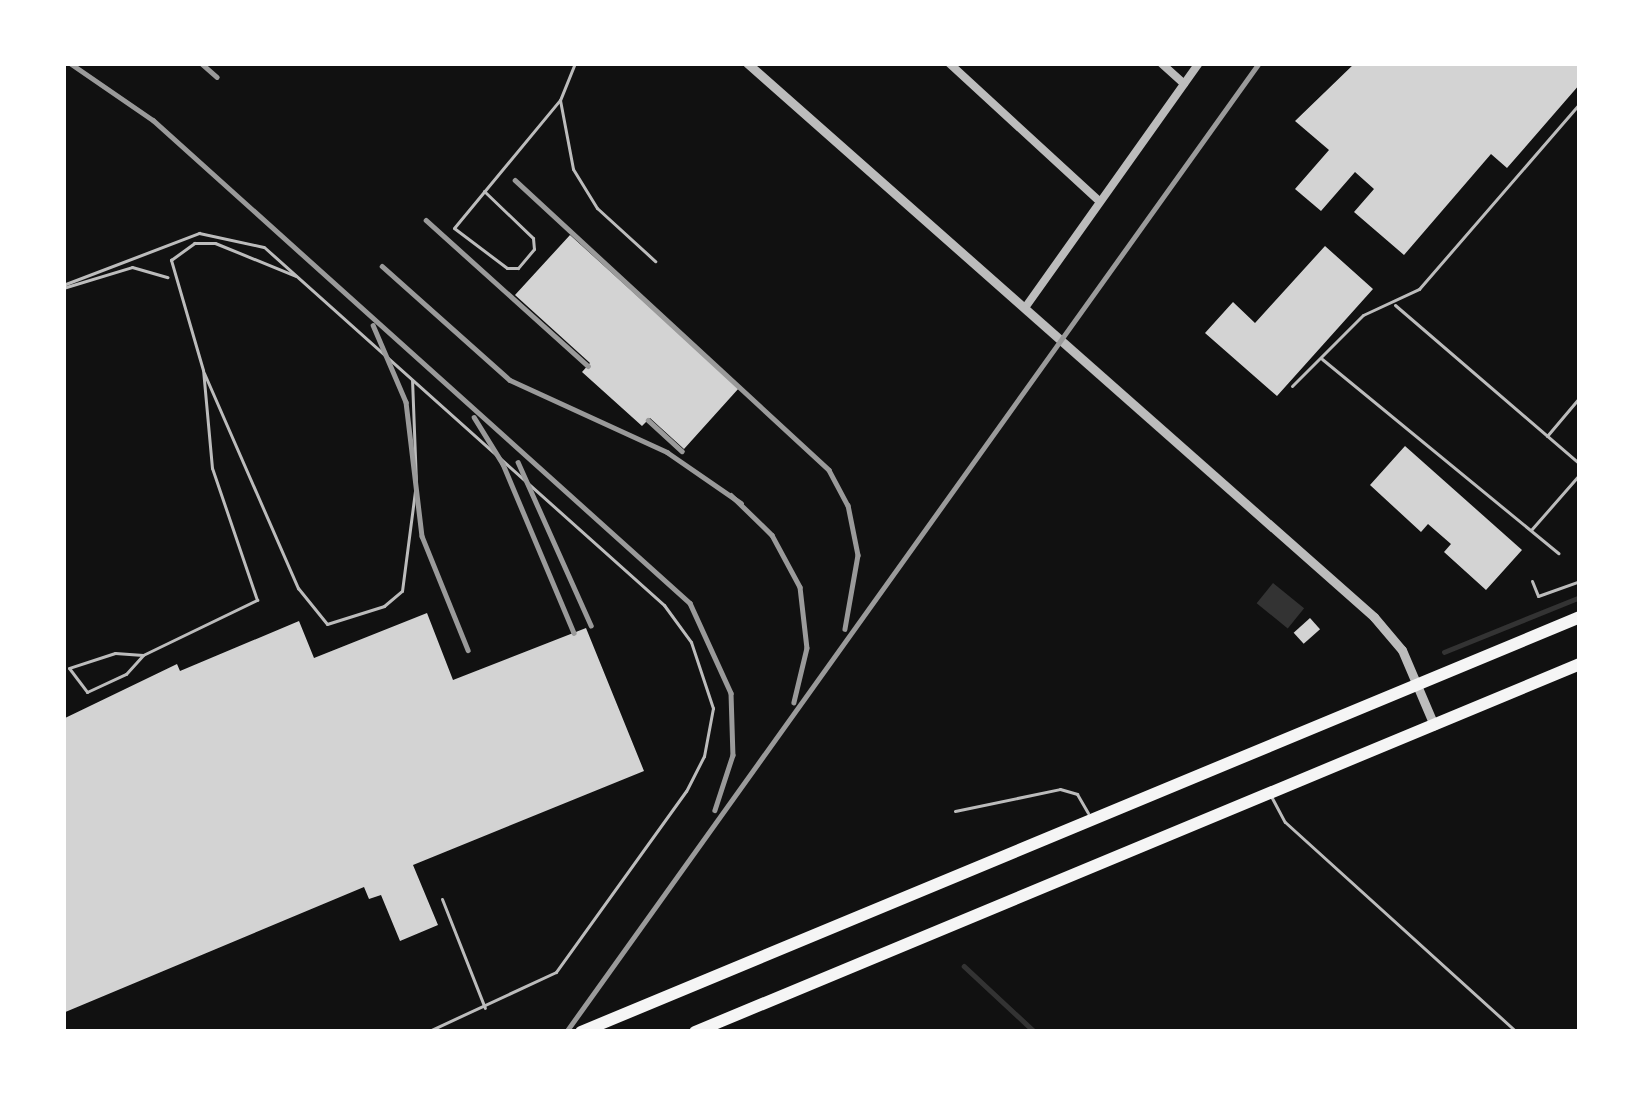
<!DOCTYPE html>
<html>
<head>
<meta charset="utf-8">
<style>
  body { margin:0 }
  #map { position:relative; width:1643px; height:1095px; overflow:hidden; background:#111; font-family:Ubuntu,sans-serif }
  div>[style] { position:absolute }
  [style*='--x'] { left:calc(var(--x)*1px); top:calc(var(--y)*1px); width:calc(var(--w)*1px); rotate:calc(var(--a)*1deg) }
  .water>* { inset:0; background:#333; transform-origin:0 0 }
  .stream>* { height:4.5px; margin:-2.25px; padding:0 2.25px; transform-origin:2.25px; border-radius:2.25px; background:#333 }
  .building>* { inset:0; background:#d3d3d3; transform-origin:0 0 }
  .service>* { height:3px; margin:-1.5px; padding:0 1.5px; transform-origin:1.5px; border-radius:1.5px; background:#bcbcbc }
  .minor>* { height:8px; margin:-4px; padding:0 4px; transform-origin:4px; border-radius:4px; background:#bcbcbc }
  .tertiary>* { height:9px; margin:-4.5px; padding:0 4.5px; transform-origin:4.5px; border-radius:4.5px; background:#bcbcbc }
  .trunk>* { height:12px; margin:-6px; padding:0 6px; transform-origin:6px; border-radius:6px; background:#f5f5f5 }
  .rail>* { height:4.5px; margin:-2.25px; padding:0 2.25px; transform-origin:2.25px; border-radius:2.25px; background:#9a9a9a }
  span { translate:-50% -50%; white-space:nowrap; text-align:center; line-height:1.15; -webkit-text-stroke:10px #fff; paint-order:stroke }
  .frame { position:absolute; inset:0; border:66px solid #fff; pointer-events:none }
</style>
</head>
<body>
<div id="map">
  <div class="water">
    <i style="left:1273px;top:583px;width:40px;height:26px;rotate:39deg"></i>
  </div>
  <div class="stream">
    <i style="--x:1444;--y:652;--w:147;--a:-22"></i>
    <i style="--x:964;--y:966;--w:97;--a:42.9"></i>
  </div>
  <div class="building">
    <i style="clip-path:polygon(1355px 63px,1580px 63px,1580px 84px,1507px 168px,1491px 154px,1404px 255px,1354px 212px,1374px 189px,1355px 172px,1321px 211px,1295px 189px,1329px 150px,1295px 121px)"></i>
    <i style="clip-path:polygon(570px 235px,739px 388px,684px 449px,650px 418px,642px 426px,582px 372px,590px 363px,515px 295px)"></i>
    <i style="clip-path:polygon(1325px 246px,1373px 289px,1277px 396px,1205px 333px,1233px 302px,1255px 323px)"></i>
    <i style="clip-path:polygon(1405px 446px,1522px 550px,1486px 590px,1444px 552px,1451px 544px,1428px 524px,1421px 532px,1370px 485px)"></i>
    <i style="clip-path:polygon(427px 613px,453px 680px,586px 628px,644px 771px,413px 865px,438px 925px,400px 941px,381px 895px,369px 899px,364px 887px,63px 1013px,63px 719px,177px 664px,180px 671px,299px 621px,314px 658px)"></i>
    <i style="left:1310px;top:618px;width:15px;height:22px;rotate:48deg"></i>
  </div>
  <div class="service">
    <i style="--x:575;--y:63;--w:40;--a:112"></i>
    <i style="--x:560;--y:100;--w:70;--a:79.3"></i>
    <i style="--x:573;--y:169;--w:46;--a:58.4"></i>
    <i style="--x:597;--y:208;--w:79;--a:42.4"></i>
    <i style="--x:484;--y:191;--w:68;--a:43.8"></i>
    <i style="--x:533;--y:238;--w:11;--a:85"></i>
    <i style="--x:534;--y:249;--w:25;--a:130"></i>
    <i style="--x:518;--y:268;--w:11;--a:180"></i>
    <i style="--x:507;--y:268;--w:66;--a:-143"></i>
    <i style="--x:454;--y:228;--w:166;--a:-50.4"></i>
    <i style="--x:63;--y:285;--w:146;--a:-20.9"></i>
    <i style="--x:199;--y:233;--w:66;--a:12.2"></i>
    <i style="--x:264;--y:247;--w:537;--a:41.83"></i>
    <i style="--x:664;--y:605;--w:46;--a:53.9"></i>
    <i style="--x:691;--y:642;--w:70;--a:71.6"></i>
    <i style="--x:713;--y:708;--w:49;--a:100.6"></i>
    <i style="--x:704;--y:756;--w:39;--a:117"></i>
    <i style="--x:686;--y:791;--w:223;--a:125.7"></i>
    <i style="--x:556;--y:972;--w:142;--a:155.1"></i>
    <i style="--x:63;--y:288;--w:72;--a:-16.9"></i>
    <i style="--x:132;--y:267;--w:37;--a:16"></i>
    <i style="--x:1395;--y:305;--w:244;--a:40.7"></i>
    <i style="--x:1322;--y:359;--w:306;--a:39.4"></i>
    <i style="--x:204;--y:373;--w:235;--a:66.4"></i>
    <i style="--x:298;--y:588;--w:46;--a:51.1"></i>
    <i style="--x:327;--y:624;--w:60;--a:-17.5"></i>
    <i style="--x:384;--y:606;--w:23;--a:-40"></i>
    <i style="--x:402;--y:591;--w:109;--a:-82.6"></i>
    <i style="--x:416;--y:483;--w:103;--a:-92.2"></i>
    <i style="--x:1292;--y:386;--w:100;--a:-45"></i>
    <i style="--x:1363;--y:315;--w:62;--a:-24.9"></i>
    <i style="--x:1419;--y:289;--w:246;--a:-49.1"></i>
    <i style="--x:1547;--y:436;--w:51;--a:-49.8"></i>
    <i style="--x:1531;--y:530;--w:74;--a:-48.8"></i>
    <i style="--x:1532;--y:581;--w:16;--a:68"></i>
    <i style="--x:1538;--y:596;--w:45;--a:-19.7"></i>
    <i style="--x:143;--y:655;--w:28;--a:-176"></i>
    <i style="--x:115;--y:653;--w:48;--a:161.9"></i>
    <i style="--x:69;--y:668;--w:30;--a:53"></i>
    <i style="--x:87;--y:692;--w:43;--a:-24.8"></i>
    <i style="--x:126;--y:674;--w:25;--a:-48"></i>
    <i style="--x:143;--y:655;--w:127;--a:-25.8"></i>
    <i style="--x:257;--y:600;--w:139;--a:-108.8"></i>
    <i style="--x:212;--y:468;--w:98;--a:-95.2"></i>
    <i style="--x:203;--y:370;--w:115;--a:-106.2"></i>
    <i style="--x:171;--y:260;--w:29;--a:-36"></i>
    <i style="--x:194;--y:243;--w:21;--a:0"></i>
    <i style="--x:215;--y:243;--w:87;--a:22.2"></i>
    <i style="--x:1272;--y:798;--w:27;--a:62"></i>
    <i style="--x:1285;--y:822;--w:313;--a:42.2"></i>
    <i style="--x:955;--y:811;--w:107;--a:-11.8"></i>
    <i style="--x:1060;--y:789;--w:18;--a:16"></i>
    <i style="--x:1077;--y:794;--w:22;--a:60"></i>
    <i style="--x:442;--y:899;--w:117;--a:68.5"></i>
  </div>
  <div class="minor">
    <i style="--x:949;--y:63;--w:201;--a:42.6"></i>
    <i style="--x:1161;--y:63;--w:31;--a:42"></i>
    <i style="--x:1027;--y:305;--w:297;--a:-54.6"></i>
  </div>
  <div class="tertiary">
    <i style="--x:747;--y:63;--w:837;--a:41.46"></i>
    <i style="--x:1374;--y:617;--w:43;--a:49.7"></i>
    <i style="--x:1402;--y:650;--w:82;--a:66.9"></i>
  </div>
  <div class="trunk">
    <i style="--x:581;--y:1032;--w:1082;--a:-22.56"></i>
    <i style="--x:695;--y:1032;--w:958;--a:-22.58"></i>
  </div>
  <div class="rail">
    <i style="--x:70;--y:63;--w:101;--a:34.5"></i>
    <i style="--x:153;--y:120;--w:722;--a:41.97"></i>
    <i style="--x:690;--y:603;--w:99;--a:65.5"></i>
    <i style="--x:731;--y:693;--w:62;--a:88.2"></i>
    <i style="--x:733;--y:755;--w:58;--a:108.1"></i>
    <i style="--x:201;--y:63;--w:21;--a:41"></i>
    <i style="--x:515;--y:180;--w:427;--a:42.7"></i>
    <i style="--x:829;--y:470;--w:40;--a:62"></i>
    <i style="--x:848;--y:505;--w:51;--a:78.7"></i>
    <i style="--x:858;--y:555;--w:75;--a:100"></i>
    <i style="--x:426;--y:220;--w:218;--a:42"></i>
    <i style="--x:382;--y:266;--w:171;--a:41.7"></i>
    <i style="--x:510;--y:380;--w:173;--a:24.6"></i>
    <i style="--x:667;--y:452;--w:90;--a:34.6"></i>
    <i style="--x:373;--y:325;--w:84;--a:66.8"></i>
    <i style="--x:406;--y:402;--w:135;--a:83.2"></i>
    <i style="--x:422;--y:536;--w:123;--a:68"></i>
    <i style="--x:474;--y:417;--w:55;--a:58.3"></i>
    <i style="--x:503;--y:464;--w:183;--a:67.2"></i>
    <i style="--x:648;--y:420;--w:46;--a:42.4"></i>
    <i style="--x:518;--y:462;--w:179;--a:65.9"></i>
    <i style="--x:731;--y:495;--w:57;--a:44.3"></i>
    <i style="--x:772;--y:535;--w:59;--a:61.7"></i>
    <i style="--x:800;--y:587;--w:61;--a:83.5"></i>
    <i style="--x:807;--y:648;--w:56;--a:103.5"></i>
    <i style="--x:566;--y:1032;--w:1191;--a:-54.43"></i>
  </div>
  <div class="frame"></div>
</div>
</body>
</html>
